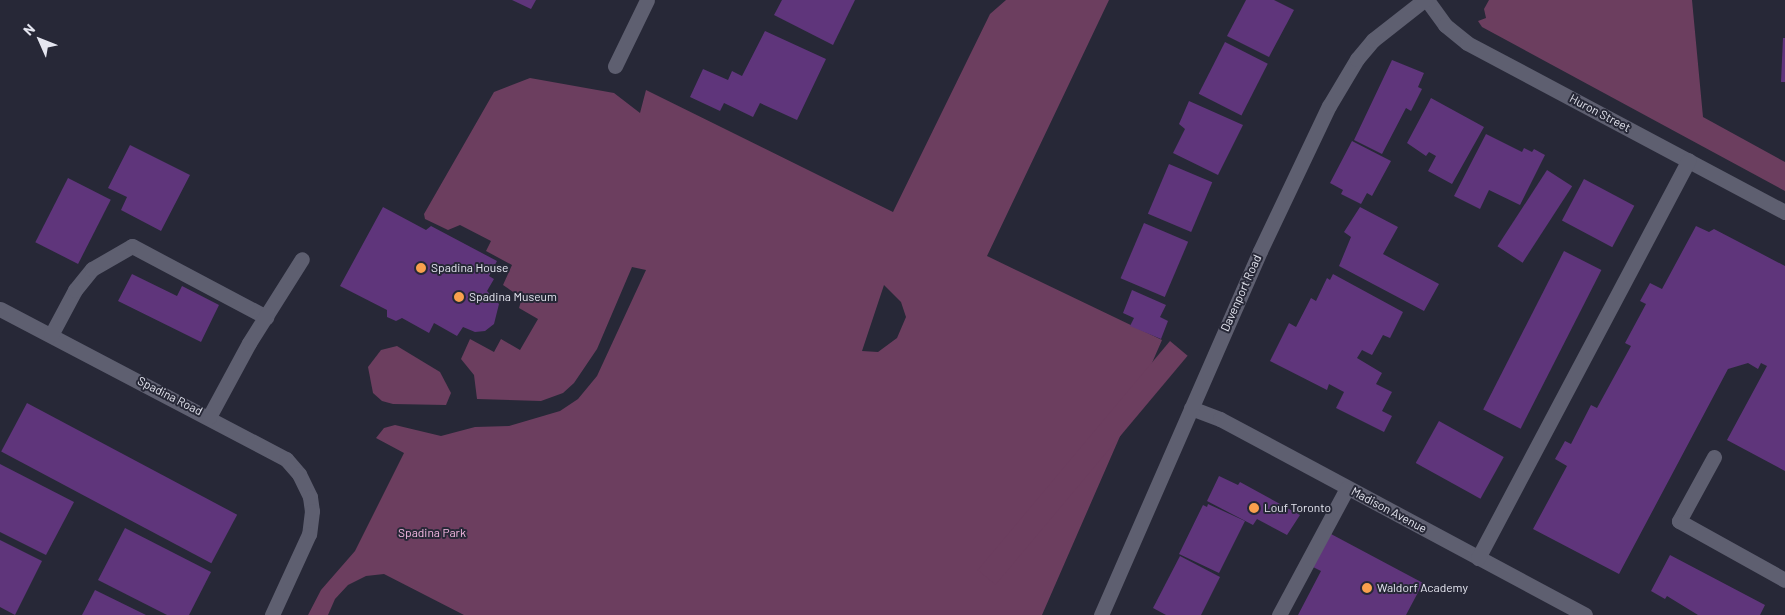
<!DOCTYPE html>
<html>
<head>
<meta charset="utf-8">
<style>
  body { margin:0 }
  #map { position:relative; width:1785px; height:615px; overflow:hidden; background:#272837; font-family:Barlow,sans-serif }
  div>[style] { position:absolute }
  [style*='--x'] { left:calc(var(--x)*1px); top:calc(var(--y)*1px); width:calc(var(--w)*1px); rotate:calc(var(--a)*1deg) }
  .green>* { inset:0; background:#6c3e5f; transform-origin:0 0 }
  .building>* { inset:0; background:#5f357b; transform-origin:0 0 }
  .minor>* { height:15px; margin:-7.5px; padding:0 7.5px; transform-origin:7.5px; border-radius:7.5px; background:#5e5f70 }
  .dots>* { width:14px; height:14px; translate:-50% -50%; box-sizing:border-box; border:2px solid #272837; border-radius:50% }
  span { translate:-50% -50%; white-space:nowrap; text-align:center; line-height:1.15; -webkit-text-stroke:4px #272837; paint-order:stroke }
  .street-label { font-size:12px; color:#e5e6f0 }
  .poi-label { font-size:12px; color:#e5e6f0 }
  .left { translate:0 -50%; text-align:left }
  .park-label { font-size:12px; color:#f7bae5 }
  .north { position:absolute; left:15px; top:15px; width:50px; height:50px; -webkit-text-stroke:4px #272837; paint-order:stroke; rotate:314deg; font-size:14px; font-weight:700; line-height:20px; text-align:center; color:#e5e6f0 }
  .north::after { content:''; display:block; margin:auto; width:18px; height:22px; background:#e5e6f0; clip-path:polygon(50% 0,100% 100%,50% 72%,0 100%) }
</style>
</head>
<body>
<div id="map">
  <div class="green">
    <i style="clip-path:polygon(evenodd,1006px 0,1109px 0,987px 256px,1162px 340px,1042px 615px,464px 615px,384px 574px,366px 576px,348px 585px,335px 599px,328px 615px,308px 615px,321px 590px,355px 551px,404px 453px,376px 438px,384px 428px,395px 425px,441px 436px,475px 427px,509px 426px,560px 411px,578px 399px,597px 376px,646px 270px,632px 267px,597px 349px,574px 383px,563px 393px,541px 401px,477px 399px,474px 375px,461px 359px,470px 339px,494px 352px,501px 339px,520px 350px,538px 319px,519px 308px,522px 298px,503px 285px,512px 265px,486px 251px,491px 241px,460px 225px,448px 230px,425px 219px,424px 214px,494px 92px,530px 78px,614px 93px,640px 113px,646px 90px,893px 212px,990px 14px,1006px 0,884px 285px,901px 302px,906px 317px,897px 338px,878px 352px,862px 351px,884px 285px)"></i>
    <i style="clip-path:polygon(1489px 0,1692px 0,1703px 117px,1785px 162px,1785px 191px,1482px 27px,1478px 21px,1486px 18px,1484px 9px)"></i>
    <i style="left:1170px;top:341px;width:23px;height:299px;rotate:40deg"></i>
    <i style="clip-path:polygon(397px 346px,440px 372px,451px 393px,446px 405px,393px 404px,382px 401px,373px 393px,368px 367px,381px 350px)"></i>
  </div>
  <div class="building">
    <i style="clip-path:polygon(512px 0,536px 0,531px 9px)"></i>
    <i style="clip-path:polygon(782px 0,855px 0,833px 45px,774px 15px)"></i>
    <i style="clip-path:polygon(1246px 0,1274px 0,1294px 10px,1269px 57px,1227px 36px)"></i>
    <i style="clip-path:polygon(765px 31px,826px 59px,797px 120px,760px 103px,753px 117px,724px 103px,720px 111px,690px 97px,703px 69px,728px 80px,732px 71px,742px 76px)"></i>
    <i style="clip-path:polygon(1783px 38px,1785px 38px,1785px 82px,1781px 82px)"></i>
    <i style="left:1225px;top:42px;width:48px;height:58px;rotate:27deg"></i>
    <i style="clip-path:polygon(1392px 60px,1424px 73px,1418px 87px,1422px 89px,1411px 111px,1406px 108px,1382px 154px,1354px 140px)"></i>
    <i style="clip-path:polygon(1431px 98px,1484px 127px,1452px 184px,1428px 171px,1436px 156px,1429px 152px,1426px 156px,1407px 143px)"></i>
    <i style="clip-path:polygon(1189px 101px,1243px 125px,1218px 175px,1173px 153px,1185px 129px,1179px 124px)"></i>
    <i style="clip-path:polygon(1486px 134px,1522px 152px,1524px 148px,1532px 152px,1534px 149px,1545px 155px,1520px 205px,1489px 190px,1480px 209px,1454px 196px)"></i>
    <i style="clip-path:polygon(1352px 141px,1391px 161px,1372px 196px,1367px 193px,1361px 204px,1341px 194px,1343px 190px,1330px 183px)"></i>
    <i style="clip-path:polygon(130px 145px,190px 175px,161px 231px,121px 210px,127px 197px,108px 188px)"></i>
    <i style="left:1169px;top:164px;width:47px;height:54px;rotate:23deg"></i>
    <i style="left:1547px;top:170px;width:30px;height:91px;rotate:33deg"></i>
    <i style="left:68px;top:178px;width:48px;height:72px;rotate:27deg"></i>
    <i style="left:1584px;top:179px;width:57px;height:47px;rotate:28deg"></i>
    <i style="clip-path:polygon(383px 207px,426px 230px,431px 226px,497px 261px,489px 276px,494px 279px,487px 291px,499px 304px,494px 324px,485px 331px,475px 332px,463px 327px,457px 336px,434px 323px,429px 333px,402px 318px,396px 321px,387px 317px,387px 310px,340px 286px)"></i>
    <i style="clip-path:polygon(1360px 207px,1398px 227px,1383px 254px,1439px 284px,1424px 311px,1339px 266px,1351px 237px,1344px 232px)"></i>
    <i style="left:1144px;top:223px;width:48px;height:60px;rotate:23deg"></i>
    <i style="clip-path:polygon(1696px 226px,1709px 232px,1714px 229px,1785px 266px,1785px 471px,1727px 440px,1767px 366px,1761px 363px,1758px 369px,1748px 363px,1728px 369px,1619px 574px,1533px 529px,1567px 466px,1555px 459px,1565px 441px,1571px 444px,1591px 405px,1597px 408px,1631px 346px,1625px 343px,1646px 304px,1640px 301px,1650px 283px,1662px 289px)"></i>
    <i style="left:1564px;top:251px;width:42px;height:178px;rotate:27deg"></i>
    <i style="clip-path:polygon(132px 274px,177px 296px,182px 286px,219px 305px,201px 342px,118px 301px)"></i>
    <i style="clip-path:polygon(1333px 274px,1403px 312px,1390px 338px,1383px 335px,1372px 355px,1362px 350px,1357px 358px,1382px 373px,1376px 384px,1392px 392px,1382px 411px,1392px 416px,1384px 432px,1336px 408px,1344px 392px,1329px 384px,1327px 390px,1270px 361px,1289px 323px,1296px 327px,1311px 298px,1316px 301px,1327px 278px,1330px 280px)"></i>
    <i style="clip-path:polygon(1132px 290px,1166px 305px,1160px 317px,1168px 321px,1161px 339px,1130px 326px,1134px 318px,1123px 313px)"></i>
    <i style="left:27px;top:403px;width:238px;height:55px;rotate:28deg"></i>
    <i style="left:1439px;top:421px;width:74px;height:48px;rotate:29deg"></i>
    <i style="clip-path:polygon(0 464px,74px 502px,46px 555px,0 532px)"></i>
    <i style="clip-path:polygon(1219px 476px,1238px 485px,1240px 482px,1300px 515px,1287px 535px,1257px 519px,1253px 525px,1207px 501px)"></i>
    <i style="clip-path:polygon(1208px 504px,1245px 521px,1219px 573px,1179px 554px,1203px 505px,1207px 507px)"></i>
    <i style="clip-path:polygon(125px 528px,211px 572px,189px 615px,167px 615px,98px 580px)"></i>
    <i style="clip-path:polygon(1331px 534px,1423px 583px,1406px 615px,1298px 615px,1321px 571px,1313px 567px)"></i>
    <i style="clip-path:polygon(0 540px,42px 561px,15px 615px,0 607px)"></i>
    <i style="clip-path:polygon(1670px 555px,1765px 605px,1760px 615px,1698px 615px,1667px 596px,1665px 599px,1651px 591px)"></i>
    <i style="clip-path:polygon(1180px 556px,1220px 577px,1201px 615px,1166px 615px,1153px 608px)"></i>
    <i style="clip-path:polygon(95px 590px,146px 615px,82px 615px)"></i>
  </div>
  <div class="minor">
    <i style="--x:1427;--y:0;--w:31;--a:54"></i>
    <i style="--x:1445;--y:25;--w:28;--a:39"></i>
    <i style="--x:1467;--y:43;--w:360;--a:28"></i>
    <i style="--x:615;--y:66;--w:73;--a:-64.1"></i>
    <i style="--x:0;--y:309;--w:323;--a:27.7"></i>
    <i style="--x:286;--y:459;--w:20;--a:49"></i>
    <i style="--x:299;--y:474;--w:25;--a:64"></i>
    <i style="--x:310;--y:497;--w:14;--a:82"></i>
    <i style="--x:312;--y:511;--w:23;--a:97"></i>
    <i style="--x:309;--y:534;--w:89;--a:114.6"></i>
    <i style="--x:51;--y:335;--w:51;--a:-61.9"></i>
    <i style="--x:75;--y:290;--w:27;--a:-51"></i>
    <i style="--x:92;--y:269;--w:46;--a:-29.9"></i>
    <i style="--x:132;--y:246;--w:152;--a:27.9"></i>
    <i style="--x:1191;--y:408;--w:31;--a:21"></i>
    <i style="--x:1220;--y:419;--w:414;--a:28.2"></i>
    <i style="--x:209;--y:417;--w:84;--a:-61.6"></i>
    <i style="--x:249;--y:343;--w:99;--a:-57.8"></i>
    <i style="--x:1714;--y:457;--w:73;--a:118.7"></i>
    <i style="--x:1679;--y:521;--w:121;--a:29.1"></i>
    <i style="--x:1478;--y:558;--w:450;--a:-62.1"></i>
    <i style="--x:1101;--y:615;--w:397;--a:-66.4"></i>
    <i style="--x:1260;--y:251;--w:161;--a:-64.6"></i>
    <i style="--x:1329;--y:106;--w:55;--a:-59.2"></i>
    <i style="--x:1357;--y:59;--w:25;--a:-50"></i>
    <i style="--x:1373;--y:40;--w:65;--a:-38.1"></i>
    <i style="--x:1279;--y:615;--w:144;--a:-61.8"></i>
  </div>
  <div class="dots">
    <i style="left:421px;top:268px;background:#f9a04d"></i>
    <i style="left:459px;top:297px;background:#f9a04d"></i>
    <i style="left:1254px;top:508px;background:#f9a04d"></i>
    <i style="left:1367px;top:588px;background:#f9a04d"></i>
  </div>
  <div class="street-label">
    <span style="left:1600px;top:113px;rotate:28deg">Huron Street</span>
    <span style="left:1241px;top:293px;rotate:-66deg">Davenport Road</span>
    <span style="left:170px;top:396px;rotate:27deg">Spadina Road</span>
    <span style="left:1389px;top:510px;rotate:28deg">Madison Avenue</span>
  </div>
  <div class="poi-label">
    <span class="left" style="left:431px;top:268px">Spadina House</span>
    <span class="left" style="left:469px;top:297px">Spadina Museum</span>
    <span class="left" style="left:1264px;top:508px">Louf Toronto</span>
    <span class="left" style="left:1377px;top:588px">Waldorf Academy</span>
  </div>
  <div class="park-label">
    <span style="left:432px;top:533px">Spadina Park</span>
  </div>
  <div class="north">N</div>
</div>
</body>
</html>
